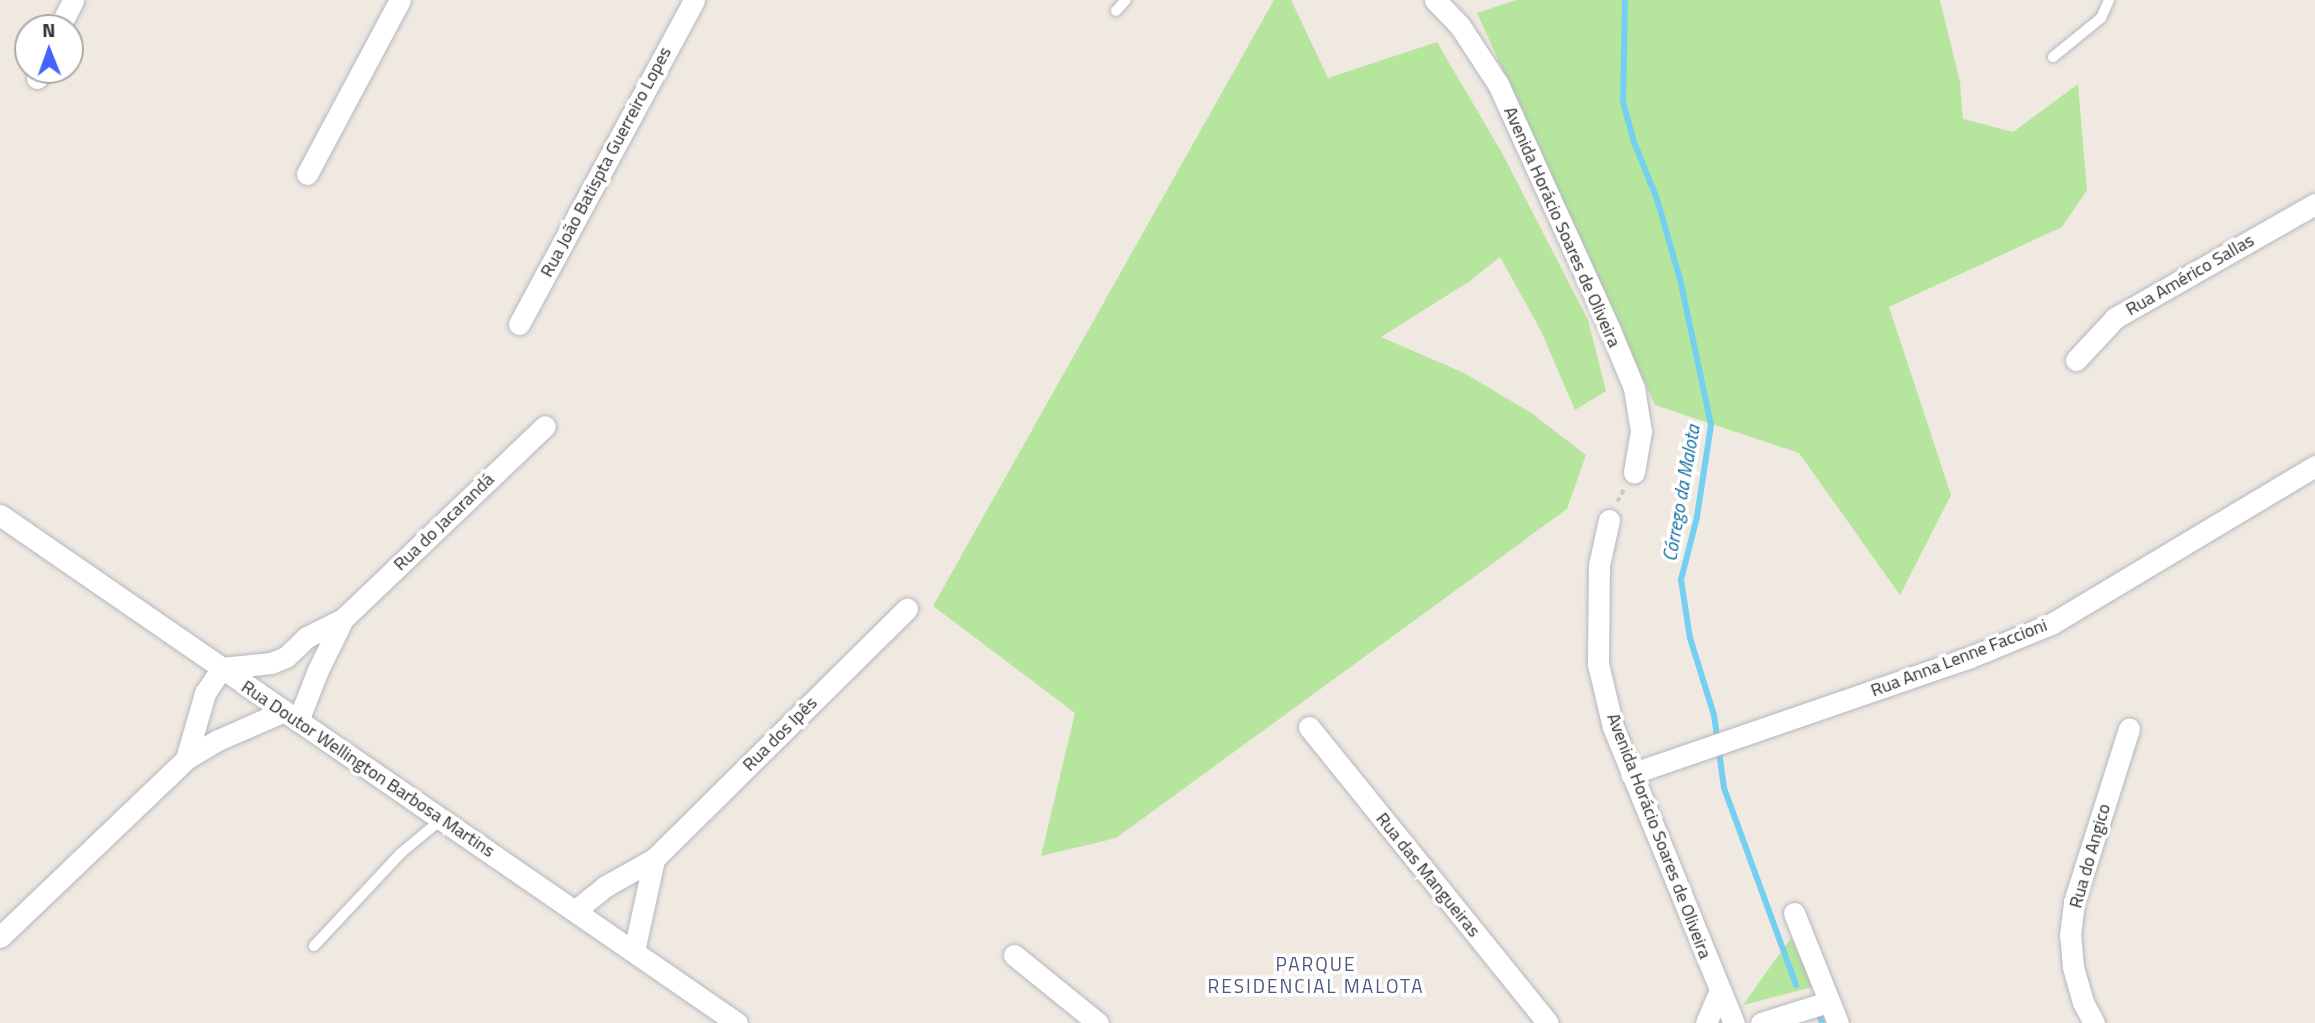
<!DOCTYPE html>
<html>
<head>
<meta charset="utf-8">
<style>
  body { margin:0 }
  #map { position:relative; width:2315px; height:1023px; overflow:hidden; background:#efe9e1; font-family:"Titillium Web",sans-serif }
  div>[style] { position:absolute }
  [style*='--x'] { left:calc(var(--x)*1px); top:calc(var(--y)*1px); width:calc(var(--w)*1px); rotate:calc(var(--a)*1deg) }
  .green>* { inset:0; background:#b6e59e }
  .stream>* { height:6px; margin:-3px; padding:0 3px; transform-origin:3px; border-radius:3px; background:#75cff0 }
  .path>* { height:3.5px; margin-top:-1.75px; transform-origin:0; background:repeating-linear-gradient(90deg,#c9c9c9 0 5px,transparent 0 8.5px) }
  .roads { filter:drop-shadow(0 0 2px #b4b7c1) drop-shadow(0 0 2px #b4b7c1) }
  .lane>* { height:10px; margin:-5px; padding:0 5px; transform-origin:5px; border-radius:5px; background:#fff }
  .street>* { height:21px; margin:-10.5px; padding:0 10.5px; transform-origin:10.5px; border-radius:10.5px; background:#fff }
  span { translate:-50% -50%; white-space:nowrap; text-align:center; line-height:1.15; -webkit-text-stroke:7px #fff; paint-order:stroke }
  .street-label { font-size:18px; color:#2e2e2e }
  .water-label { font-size:19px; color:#0d6fa3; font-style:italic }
  .neighbourhood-label { font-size:19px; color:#4d5680; letter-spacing:2px }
  .north { position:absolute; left:14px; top:14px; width:70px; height:70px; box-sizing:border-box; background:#fff; border:2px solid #ababab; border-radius:50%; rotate:359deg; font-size:19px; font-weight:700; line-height:28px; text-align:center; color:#2e2e2e }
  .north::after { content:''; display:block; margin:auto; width:24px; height:32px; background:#4264fb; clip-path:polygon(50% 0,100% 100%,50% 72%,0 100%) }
</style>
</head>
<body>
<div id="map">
  <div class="green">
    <i style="clip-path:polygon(1274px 0,1291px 0,1328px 78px,1437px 42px,1502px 153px,1588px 320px,1606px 391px,1575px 410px,1541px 331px,1500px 257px,1470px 281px,1381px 337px,1464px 373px,1530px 412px,1586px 455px,1567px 509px,1116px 838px,1041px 856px,1075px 713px,933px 606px)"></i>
    <i style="clip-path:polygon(1516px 0,1940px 0,1960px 82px,1963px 119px,2013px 132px,2078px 84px,2087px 190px,2062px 227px,1889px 307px,1951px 495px,1900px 595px,1799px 453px,1655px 405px,1477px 13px)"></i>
    <i style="clip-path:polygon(1791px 938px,1813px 987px,1743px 1005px)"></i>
  </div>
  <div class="stream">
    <i style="--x:1625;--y:0;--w:102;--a:91.1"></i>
    <i style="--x:1623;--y:102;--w:41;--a:74.6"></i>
    <i style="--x:1634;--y:142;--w:61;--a:68"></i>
    <i style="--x:1657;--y:199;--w:83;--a:74"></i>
    <i style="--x:1680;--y:279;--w:149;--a:78"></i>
    <i style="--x:1711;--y:425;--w:93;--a:98.7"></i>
    <i style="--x:1697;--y:517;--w:65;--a:104.3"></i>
    <i style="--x:1681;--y:580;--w:59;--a:81.2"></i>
    <i style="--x:1690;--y:638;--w:81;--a:72.7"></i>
    <i style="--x:1714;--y:715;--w:74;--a:82.2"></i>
    <i style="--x:1724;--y:788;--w:210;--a:69.9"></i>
    <i style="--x:1819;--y:1014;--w:9;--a:72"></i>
  </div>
  <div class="path">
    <i style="--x:1617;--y:502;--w:17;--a:-62"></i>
  </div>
  <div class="roads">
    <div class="lane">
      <i style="--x:1116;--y:11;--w:15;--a:-48"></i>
      <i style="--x:2053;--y:57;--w:62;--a:-39.1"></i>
      <i style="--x:2101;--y:18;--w:20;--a:-66"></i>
      <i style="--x:314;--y:946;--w:127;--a:-46.9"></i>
      <i style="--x:401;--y:853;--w:53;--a:-39.7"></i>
    </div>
    <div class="street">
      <i style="--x:1435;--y:0;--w:36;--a:46"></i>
      <i style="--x:1460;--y:26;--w:69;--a:56.8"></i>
      <i style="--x:1498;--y:84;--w:270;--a:65.5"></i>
      <i style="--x:1610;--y:330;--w:63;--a:67.5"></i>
      <i style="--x:1634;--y:388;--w:44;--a:80.8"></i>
      <i style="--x:1641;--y:431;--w:42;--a:99.7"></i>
      <i style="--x:59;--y:28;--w:31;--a:-63"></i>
      <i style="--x:37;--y:78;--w:9;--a:-69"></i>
      <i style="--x:307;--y:174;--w:197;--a:-61.9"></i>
      <i style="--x:519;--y:324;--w:368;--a:-61.6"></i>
      <i style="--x:2076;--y:360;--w:57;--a:-47.1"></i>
      <i style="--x:2115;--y:318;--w:230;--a:-29.7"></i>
      <i style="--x:0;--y:515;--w:895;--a:34.58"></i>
      <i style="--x:1609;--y:520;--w:46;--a:102.5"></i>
      <i style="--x:1599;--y:565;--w:99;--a:90.6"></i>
      <i style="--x:1598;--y:664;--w:65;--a:76.6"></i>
      <i style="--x:1613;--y:727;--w:320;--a:67.8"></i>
      <i style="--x:298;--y:721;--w:55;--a:-68.6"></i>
      <i style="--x:318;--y:670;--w:57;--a:-63.9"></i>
      <i style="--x:1309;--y:727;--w:380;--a:51.1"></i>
      <i style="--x:186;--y:759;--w:69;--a:-73.9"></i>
      <i style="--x:205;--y:693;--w:30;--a:-56"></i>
      <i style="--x:222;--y:668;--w:49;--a:-5.8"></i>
      <i style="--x:271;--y:663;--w:16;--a:-22"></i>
      <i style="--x:286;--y:657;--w:29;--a:-44"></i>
      <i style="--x:307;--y:637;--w:40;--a:-26.6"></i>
      <i style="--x:343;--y:619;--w:279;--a:-43.7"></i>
      <i style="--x:1631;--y:774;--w:356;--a:-19"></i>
      <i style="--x:1968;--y:658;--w:90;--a:-22.3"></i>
      <i style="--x:2051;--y:624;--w:308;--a:-30.9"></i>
      <i style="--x:576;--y:910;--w:36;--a:-39"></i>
      <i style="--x:604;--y:887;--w:57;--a:-29.2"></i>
      <i style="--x:654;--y:859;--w:356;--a:-44.7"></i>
      <i style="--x:1794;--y:913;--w:118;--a:68.2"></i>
      <i style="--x:0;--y:937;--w:257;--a:-43.7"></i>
      <i style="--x:186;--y:759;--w:37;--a:-31"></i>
      <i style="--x:218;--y:740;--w:72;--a:-23.7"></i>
      <i style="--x:634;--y:951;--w:94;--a:-77.7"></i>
      <i style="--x:1014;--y:955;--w:108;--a:39"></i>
      <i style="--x:1706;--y:1023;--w:36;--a:-67"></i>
      <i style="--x:1761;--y:1023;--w:70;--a:-17.4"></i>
      <i style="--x:2094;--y:1023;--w:24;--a:-118"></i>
      <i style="--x:2083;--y:1002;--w:36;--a:-106"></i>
      <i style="--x:2073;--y:967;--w:32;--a:-95"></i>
      <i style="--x:2070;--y:935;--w:33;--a:-83"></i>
      <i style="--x:2074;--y:902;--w:182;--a:-72.4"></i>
    </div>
  </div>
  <div class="street-label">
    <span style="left:606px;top:162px;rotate:-62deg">Rua João Batispta Guerreiro Lopes</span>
    <span style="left:1562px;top:227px;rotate:66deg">Avenida Horácio Soares de Oliveira</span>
    <span style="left:2190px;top:275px;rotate:-30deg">Rua Américo Sallas</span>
    <span style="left:444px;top:522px;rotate:-44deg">Rua do Jacarandá</span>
    <span style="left:1959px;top:658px;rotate:-21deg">Rua Anna Lenne Faccioni</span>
    <span style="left:780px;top:734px;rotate:-45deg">Rua dos Ipês</span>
    <span style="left:368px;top:769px;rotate:34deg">Rua Doutor Wellington Barbosa Martins</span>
    <span style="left:1659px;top:836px;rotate:69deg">Avenida Horácio Soares de Oliveira</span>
    <span style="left:2090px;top:856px;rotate:-74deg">Rua do Angico</span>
    <span style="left:1428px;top:875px;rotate:51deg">Rua das Mangueiras</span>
  </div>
  <div class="water-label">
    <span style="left:1681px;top:493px;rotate:-80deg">Córrego da Malota</span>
  </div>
  <div class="neighbourhood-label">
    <span style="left:1316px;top:975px">PARQUE<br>RESIDENCIAL MALOTA</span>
  </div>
  <div class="north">N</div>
</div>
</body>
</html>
